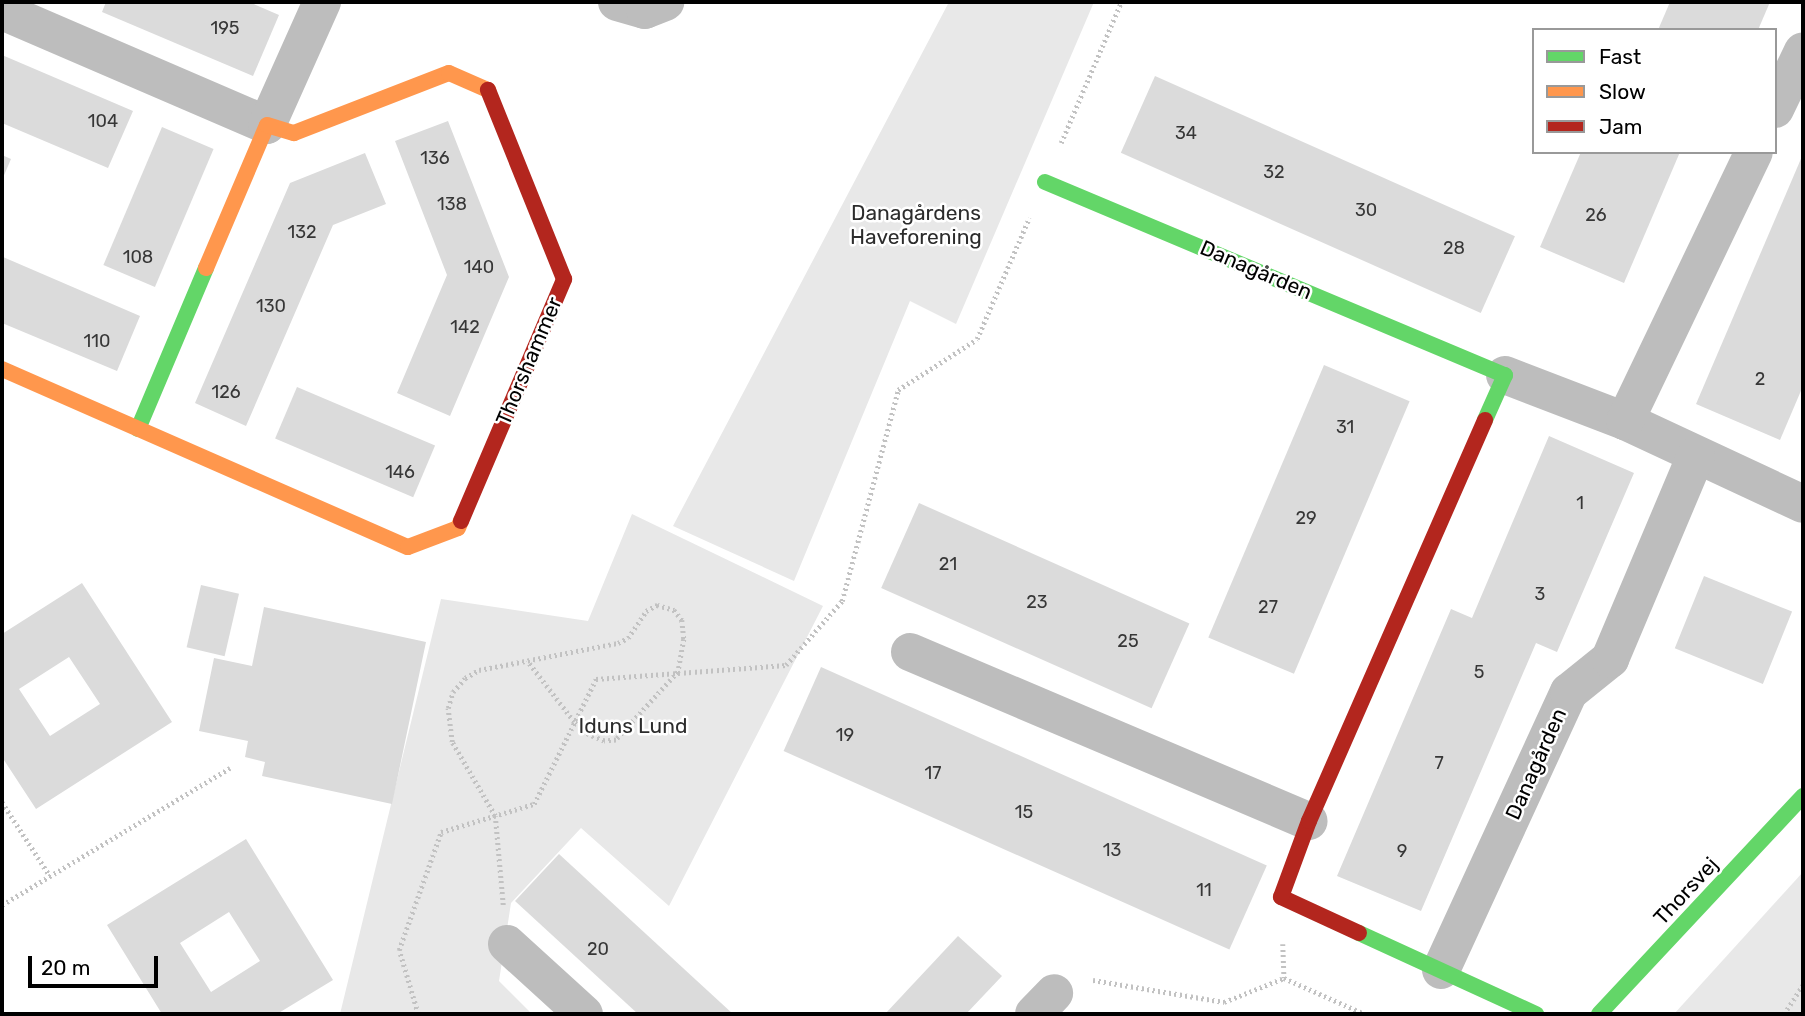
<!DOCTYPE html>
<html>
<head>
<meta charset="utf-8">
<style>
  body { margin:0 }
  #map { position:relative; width:1805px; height:1016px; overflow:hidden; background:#fff; font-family:Rubik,sans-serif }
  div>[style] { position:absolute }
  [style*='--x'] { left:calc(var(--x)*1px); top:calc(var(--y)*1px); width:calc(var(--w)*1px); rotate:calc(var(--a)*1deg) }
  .green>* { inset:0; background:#e8e8e8 }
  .building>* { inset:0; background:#dbdbdb; transform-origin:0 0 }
  .path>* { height:4.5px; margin-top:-2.25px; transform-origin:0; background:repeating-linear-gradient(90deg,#c2c2c2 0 2px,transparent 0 5.5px) }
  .street>* { height:38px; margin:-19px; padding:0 19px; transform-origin:19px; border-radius:19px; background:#bdbdbd }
  .fast>* { height:16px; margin:-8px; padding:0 8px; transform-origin:8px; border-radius:8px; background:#63d668 }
  .slow>* { height:16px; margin:-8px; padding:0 8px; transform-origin:8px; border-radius:8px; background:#ff974d }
  .jam>* { height:16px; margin:-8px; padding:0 8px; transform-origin:8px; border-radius:8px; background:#b3261e }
  span { translate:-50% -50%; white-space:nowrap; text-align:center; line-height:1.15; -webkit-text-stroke:5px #fff; paint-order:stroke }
  .number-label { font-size:18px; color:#373737 }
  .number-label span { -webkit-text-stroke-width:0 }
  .park-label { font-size:21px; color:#2c2c2c }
  .street-label { font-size:21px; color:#000 }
  .frame { position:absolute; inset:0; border:4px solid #000; pointer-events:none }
  .legend { position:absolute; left:1532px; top:28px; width:245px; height:126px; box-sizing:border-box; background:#fff; border:2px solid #999; margin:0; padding:9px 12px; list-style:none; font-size:21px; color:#000 }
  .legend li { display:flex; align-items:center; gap:14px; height:35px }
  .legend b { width:35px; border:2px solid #999 }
  .scale { position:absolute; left:28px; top:956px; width:130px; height:32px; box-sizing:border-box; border:4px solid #000; border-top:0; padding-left:9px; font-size:21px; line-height:24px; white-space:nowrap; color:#000; -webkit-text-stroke:5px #fff; paint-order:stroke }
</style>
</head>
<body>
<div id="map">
  <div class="green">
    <i style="clip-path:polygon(949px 2px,1094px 2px,956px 324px,910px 301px,794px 581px,673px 526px)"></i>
    <i style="clip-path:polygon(632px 514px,823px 606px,669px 906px,581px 828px,511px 903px,499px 981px,532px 1014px,340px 1014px,441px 599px,588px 621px)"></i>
    <i style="clip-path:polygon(1803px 872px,1803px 1014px,1674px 1014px)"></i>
  </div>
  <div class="building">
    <i style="clip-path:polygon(106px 2px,249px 2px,279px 15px,253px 76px,102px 12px)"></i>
    <i style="clip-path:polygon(1670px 2px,1770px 2px,1758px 30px,1658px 30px)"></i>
    <i style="clip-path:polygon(2px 55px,133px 111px,108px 168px,2px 123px)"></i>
    <i style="left:1155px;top:76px;width:394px;height:84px;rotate:24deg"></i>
    <i style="clip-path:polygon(448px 121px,509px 277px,450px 416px,397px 393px,447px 275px,395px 141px)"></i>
    <i style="left:162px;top:127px;width:56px;height:150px;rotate:23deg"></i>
    <i style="clip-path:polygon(1581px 152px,1680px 152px,1624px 283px,1540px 247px)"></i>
    <i style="clip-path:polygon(365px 153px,386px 204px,333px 225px,246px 426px,195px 403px,290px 183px)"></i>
    <i style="clip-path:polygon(1803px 154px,1803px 386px,1780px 440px,1696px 404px)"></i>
    <i style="clip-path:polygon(2px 155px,11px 159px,2px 180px)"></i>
    <i style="clip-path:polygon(3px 257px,140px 316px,117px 371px,2px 323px)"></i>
    <i style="left:1324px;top:365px;width:93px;height:296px;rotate:23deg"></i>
    <i style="left:297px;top:387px;width:150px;height:56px;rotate:23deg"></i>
    <i style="clip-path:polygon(1549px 436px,1634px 473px,1557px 652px,1536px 643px,1421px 911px,1337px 876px,1451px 609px,1472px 618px)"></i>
    <i style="left:919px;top:503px;width:296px;height:93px;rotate:24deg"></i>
    <i style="left:1704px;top:576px;width:95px;height:78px;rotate:22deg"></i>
    <i style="clip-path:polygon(evenodd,82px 583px,172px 722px,36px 809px,2px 757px,2px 634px,82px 583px,69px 657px,100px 704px,50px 736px,19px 689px,69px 657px)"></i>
    <i style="left:201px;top:585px;width:39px;height:64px;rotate:13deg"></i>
    <i style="clip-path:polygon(264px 607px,426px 642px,392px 804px,262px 776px,265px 762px,245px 757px,248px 741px,199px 731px,214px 658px,252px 666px)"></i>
    <i style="left:821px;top:667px;width:488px;height:92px;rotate:24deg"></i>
    <i style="clip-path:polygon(evenodd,246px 839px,333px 980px,277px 1014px,162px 1014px,107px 925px,246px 839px,229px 912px,260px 961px,211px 992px,180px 943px,229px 912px)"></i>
    <i style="clip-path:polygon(559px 854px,733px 1014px,638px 1014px,515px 901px)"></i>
    <i style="clip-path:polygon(958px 936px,1002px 976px,966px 1014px,885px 1014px)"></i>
  </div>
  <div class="path">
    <i style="--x:1061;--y:143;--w:153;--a:-66.9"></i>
    <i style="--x:2;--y:802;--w:88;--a:57"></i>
    <i style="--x:2;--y:905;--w:266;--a:-31"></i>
    <i style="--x:503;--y:905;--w:89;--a:-95.1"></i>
    <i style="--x:495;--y:816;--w:86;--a:-120.2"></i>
    <i style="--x:452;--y:742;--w:34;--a:-97"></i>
    <i style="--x:448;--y:708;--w:17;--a:-73"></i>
    <i style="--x:453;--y:692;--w:18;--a:-49"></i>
    <i style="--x:465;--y:678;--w:16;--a:-30"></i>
    <i style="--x:479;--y:670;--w:142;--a:-11"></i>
    <i style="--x:618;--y:643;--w:11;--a:-27"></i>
    <i style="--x:628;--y:638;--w:32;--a:-56"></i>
    <i style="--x:646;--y:611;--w:13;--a:-29"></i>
    <i style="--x:657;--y:605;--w:18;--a:16"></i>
    <i style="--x:674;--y:610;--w:13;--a:51"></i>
    <i style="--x:682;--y:620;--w:19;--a:84"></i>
    <i style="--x:684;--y:639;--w:34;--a:100"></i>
    <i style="--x:678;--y:672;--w:92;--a:132.4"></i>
    <i style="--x:616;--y:740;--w:12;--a:175"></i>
    <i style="--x:604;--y:741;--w:16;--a:-158"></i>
    <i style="--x:589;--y:735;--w:20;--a:-139"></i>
    <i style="--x:574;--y:722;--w:77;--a:-127.6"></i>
    <i style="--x:1283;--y:944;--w:34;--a:88"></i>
    <i style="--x:1093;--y:980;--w:133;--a:9.5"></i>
    <i style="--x:1224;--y:1002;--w:65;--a:-21.8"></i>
    <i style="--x:1284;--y:978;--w:89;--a:24"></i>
    <i style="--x:418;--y:1014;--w:67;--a:-106.5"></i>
    <i style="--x:399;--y:950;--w:125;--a:-70.4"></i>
    <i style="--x:441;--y:832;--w:97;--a:-16.8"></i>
    <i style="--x:534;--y:804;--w:140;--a:-63.6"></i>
    <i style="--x:596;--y:679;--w:191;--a:-4.2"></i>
    <i style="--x:786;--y:665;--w:85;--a:-48.8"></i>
    <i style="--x:842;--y:601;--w:218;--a:-75.1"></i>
    <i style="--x:898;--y:390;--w:94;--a:-32.8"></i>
    <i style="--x:977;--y:339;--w:132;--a:-66.7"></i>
    <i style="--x:1784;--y:1014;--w:35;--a:-57"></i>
  </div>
  <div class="street">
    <i style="--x:617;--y:2;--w:29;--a:16"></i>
    <i style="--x:645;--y:10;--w:22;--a:-22"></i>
    <i style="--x:2;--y:11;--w:288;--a:23.3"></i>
    <i style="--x:267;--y:125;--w:135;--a:-65.9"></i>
    <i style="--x:1775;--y:109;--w:64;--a:-64.2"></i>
    <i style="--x:1505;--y:375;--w:129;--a:21"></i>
    <i style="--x:1625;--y:421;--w:196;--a:25"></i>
    <i style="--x:1625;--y:421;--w:298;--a:-64.4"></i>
    <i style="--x:910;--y:652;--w:433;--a:23"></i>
    <i style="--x:507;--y:944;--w:104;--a:42.3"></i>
    <i style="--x:1441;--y:970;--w:306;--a:-65.3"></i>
    <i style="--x:1569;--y:692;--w:53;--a:-38.8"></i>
    <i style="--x:1610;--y:659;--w:221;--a:-67.1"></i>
    <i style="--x:1034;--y:1014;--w:29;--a:-46"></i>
  </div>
  <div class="fast">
    <i style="--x:1045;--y:182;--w:499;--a:22.8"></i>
    <i style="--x:1505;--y:375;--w:49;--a:114"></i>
    <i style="--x:138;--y:429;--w:175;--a:-67.1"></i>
    <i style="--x:1359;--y:933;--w:195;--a:24.6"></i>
    <i style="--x:1599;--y:1014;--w:299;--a:-46.9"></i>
  </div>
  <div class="slow">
    <i style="--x:206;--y:268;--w:155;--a:-66.9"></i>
    <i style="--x:267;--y:125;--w:28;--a:17"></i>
    <i style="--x:294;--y:133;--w:166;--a:-21.2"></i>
    <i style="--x:449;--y:73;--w:43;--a:23.6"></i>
    <i style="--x:2;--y:369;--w:443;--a:23.7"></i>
    <i style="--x:408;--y:547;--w:53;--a:-20.8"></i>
    <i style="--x:458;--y:528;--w:8;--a:-67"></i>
  </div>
  <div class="jam">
    <i style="--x:461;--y:521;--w:263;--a:-66.9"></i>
    <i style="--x:564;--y:279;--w:204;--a:-111.9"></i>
    <i style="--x:1359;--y:933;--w:86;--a:-155.2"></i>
    <i style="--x:1281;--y:897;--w:81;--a:-69.8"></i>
    <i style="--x:1309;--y:821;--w:438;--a:-66.3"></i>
  </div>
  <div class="number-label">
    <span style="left:225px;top:28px">195</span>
    <span style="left:103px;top:121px">104</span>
    <span style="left:1186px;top:133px">34</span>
    <span style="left:435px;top:158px">136</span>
    <span style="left:1274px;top:172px">32</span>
    <span style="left:452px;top:204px">138</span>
    <span style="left:1366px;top:210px">30</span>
    <span style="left:1596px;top:215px">26</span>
    <span style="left:302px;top:232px">132</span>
    <span style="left:1454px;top:248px">28</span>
    <span style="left:138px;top:257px">108</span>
    <span style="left:479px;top:267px">140</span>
    <span style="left:271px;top:306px">130</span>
    <span style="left:465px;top:327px">142</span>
    <span style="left:97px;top:341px">110</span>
    <span style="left:1760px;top:379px">2</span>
    <span style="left:226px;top:392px">126</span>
    <span style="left:1345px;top:427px">31</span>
    <span style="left:400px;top:472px">146</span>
    <span style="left:1580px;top:503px">1</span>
    <span style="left:1306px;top:518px">29</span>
    <span style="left:948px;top:564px">21</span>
    <span style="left:1540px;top:594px">3</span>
    <span style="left:1037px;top:602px">23</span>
    <span style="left:1268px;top:607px">27</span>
    <span style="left:1128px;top:641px">25</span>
    <span style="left:1479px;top:672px">5</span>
    <span style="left:845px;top:735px">19</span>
    <span style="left:1439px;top:763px">7</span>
    <span style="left:933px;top:773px">17</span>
    <span style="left:1024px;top:812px">15</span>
    <span style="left:1112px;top:850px">13</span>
    <span style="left:1402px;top:851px">9</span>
    <span style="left:1204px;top:890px">11</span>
    <span style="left:598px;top:949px">20</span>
  </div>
  <div class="park-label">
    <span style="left:916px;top:225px">Danagårdens<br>Haveforening</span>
    <span style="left:633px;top:726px">Iduns Lund</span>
  </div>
  <div class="street-label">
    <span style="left:1256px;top:270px;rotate:23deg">Danagården</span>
    <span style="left:529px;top:361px;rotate:-67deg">Thorshammer</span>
    <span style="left:1536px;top:764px;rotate:-66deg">Danagården</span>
    <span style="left:1686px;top:891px;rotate:-47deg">Thorsvej</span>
  </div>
  <div class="frame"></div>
  <ul class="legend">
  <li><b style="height:9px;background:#63d668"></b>Fast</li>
  <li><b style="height:9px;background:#ff974d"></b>Slow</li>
  <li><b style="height:9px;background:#b3261e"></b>Jam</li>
  </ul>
  <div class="scale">20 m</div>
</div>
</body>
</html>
